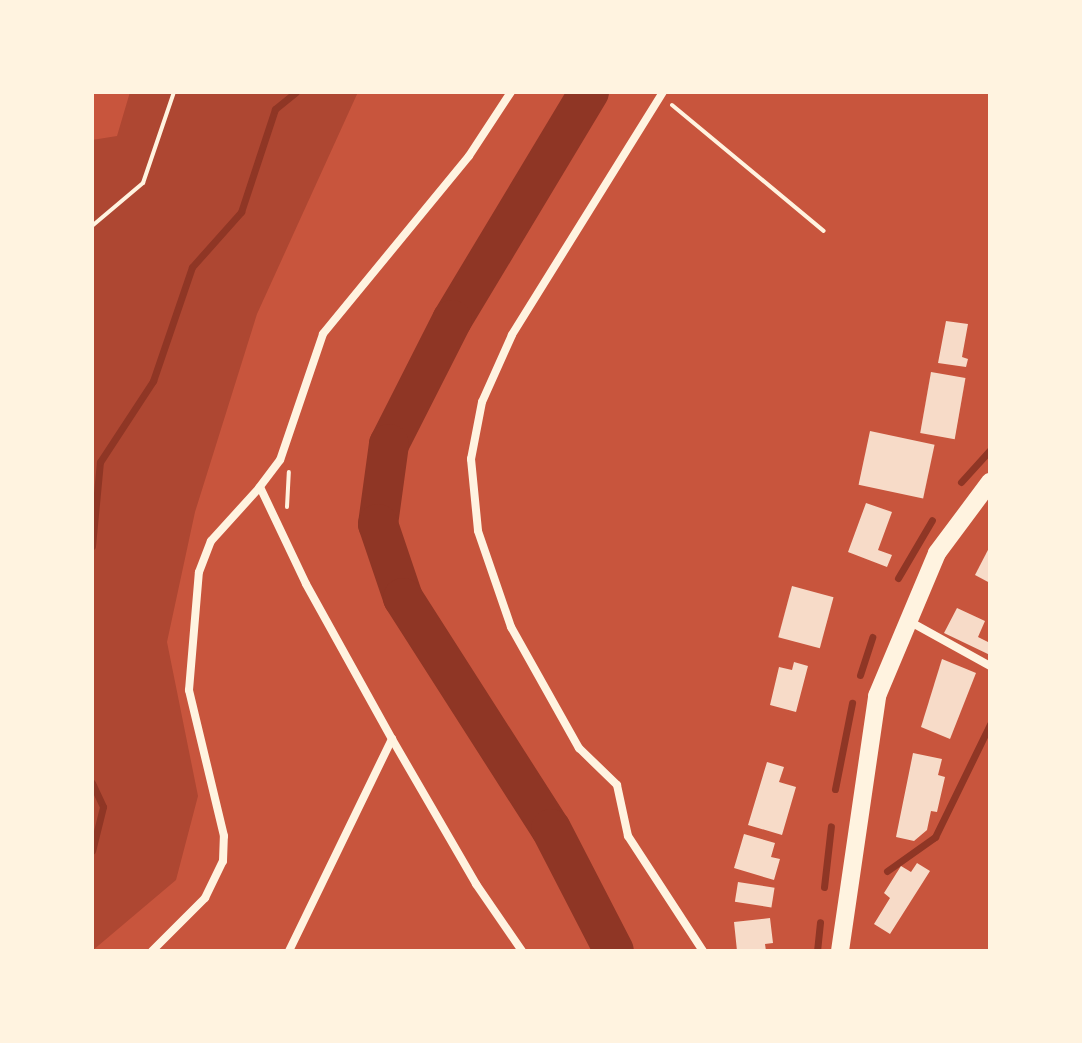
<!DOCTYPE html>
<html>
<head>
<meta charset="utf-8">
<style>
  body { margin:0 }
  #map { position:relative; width:1082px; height:1043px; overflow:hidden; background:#c8553d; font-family:"Work Sans",sans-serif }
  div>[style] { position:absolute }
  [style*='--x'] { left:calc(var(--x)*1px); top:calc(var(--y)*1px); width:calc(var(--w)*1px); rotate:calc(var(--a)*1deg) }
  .green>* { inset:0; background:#ae4732 }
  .stream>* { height:7px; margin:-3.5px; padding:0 3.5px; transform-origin:3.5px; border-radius:3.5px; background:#8f3625 }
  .river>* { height:40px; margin:-20px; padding:0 20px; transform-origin:20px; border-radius:20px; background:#8f3625 }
  .building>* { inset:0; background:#f7dbc8; transform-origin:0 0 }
  .path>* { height:4px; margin:-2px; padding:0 2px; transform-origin:2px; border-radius:2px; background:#fff3e0 }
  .minor>* { height:8px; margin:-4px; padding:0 4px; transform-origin:4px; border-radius:4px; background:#fff3e0 }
  .trunk>* { height:18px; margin:-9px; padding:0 9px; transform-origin:9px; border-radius:9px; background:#fff3e0 }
  span { translate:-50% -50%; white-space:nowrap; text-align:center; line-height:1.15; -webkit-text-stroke:8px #fff3e0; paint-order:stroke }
  .frame { position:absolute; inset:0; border:94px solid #fff3e0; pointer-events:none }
</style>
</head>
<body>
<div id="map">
  <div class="green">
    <i style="clip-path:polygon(130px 92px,358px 92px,257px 314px,195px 512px,167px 642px,198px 796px,176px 880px,92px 951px,92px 140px,117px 136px)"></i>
  </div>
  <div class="stream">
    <i style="--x:961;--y:482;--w:43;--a:-47.8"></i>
    <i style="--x:92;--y:546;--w:84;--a:-84.6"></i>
    <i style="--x:100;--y:462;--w:97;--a:-56.8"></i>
    <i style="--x:153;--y:381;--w:120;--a:-71.1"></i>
    <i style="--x:192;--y:267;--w:74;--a:-48.3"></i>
    <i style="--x:241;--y:212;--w:108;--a:-71.7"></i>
    <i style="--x:275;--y:109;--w:27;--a:-39"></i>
    <i style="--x:898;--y:578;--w:67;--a:-59.6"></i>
    <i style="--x:860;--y:675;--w:40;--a:-72"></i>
    <i style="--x:92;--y:783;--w:26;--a:65"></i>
    <i style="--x:103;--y:807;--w:45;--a:104"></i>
    <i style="--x:835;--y:789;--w:88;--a:-78.8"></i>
    <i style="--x:887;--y:871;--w:59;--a:-35.3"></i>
    <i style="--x:935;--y:837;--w:126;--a:-64"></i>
    <i style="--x:824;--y:887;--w:61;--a:-83.5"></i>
    <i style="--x:817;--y:951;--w:29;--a:-84"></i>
  </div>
  <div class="river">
    <i style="--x:589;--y:92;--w:266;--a:121"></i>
    <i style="--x:452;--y:320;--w:139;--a:116.9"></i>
    <i style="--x:389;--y:444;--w:81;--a:97.8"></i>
    <i style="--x:378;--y:524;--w:78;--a:71.3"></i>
    <i style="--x:403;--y:598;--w:274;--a:57.4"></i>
    <i style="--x:551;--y:829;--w:137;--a:62.7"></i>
  </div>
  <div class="building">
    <i style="clip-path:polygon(946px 321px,968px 324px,962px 357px,968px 359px,966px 367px,938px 363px)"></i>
    <i style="left:931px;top:372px;width:35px;height:62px;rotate:10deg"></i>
    <i style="left:870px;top:431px;width:66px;height:55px;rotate:12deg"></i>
    <i style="clip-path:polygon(866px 503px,892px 512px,878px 550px,892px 555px,887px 567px,848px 552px)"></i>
    <i style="clip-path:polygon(990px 546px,990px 583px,975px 575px)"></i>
    <i style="left:792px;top:586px;width:43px;height:53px;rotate:15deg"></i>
    <i style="clip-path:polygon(957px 608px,985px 621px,978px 637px,990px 643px,990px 655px,944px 633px)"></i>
    <i style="clip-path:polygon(942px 659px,976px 673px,950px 739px,921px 727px)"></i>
    <i style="clip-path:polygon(794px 662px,808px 666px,796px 712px,770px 705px,779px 667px,792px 670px)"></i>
    <i style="clip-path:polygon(913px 753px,942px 759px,938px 775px,945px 777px,937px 812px,931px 811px,927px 830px,914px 841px,896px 837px)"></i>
    <i style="clip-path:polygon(767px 762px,784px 767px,779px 782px,796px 787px,782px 835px,748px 825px)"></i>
    <i style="clip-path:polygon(744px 834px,775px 843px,771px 857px,780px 859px,774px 880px,734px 868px)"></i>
    <i style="clip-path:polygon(917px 863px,930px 871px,890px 934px,874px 924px,890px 898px,884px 893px,901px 866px,911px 872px)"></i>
    <i style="left:738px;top:882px;width:37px;height:20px;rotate:9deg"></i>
    <i style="clip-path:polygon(770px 918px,773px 943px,765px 944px,766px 951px,737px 951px,734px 922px)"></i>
  </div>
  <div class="path">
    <i style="--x:672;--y:105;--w:197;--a:39.7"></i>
    <i style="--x:92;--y:226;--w:67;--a:-40.1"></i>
    <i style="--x:143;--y:183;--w:96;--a:-71.2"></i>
    <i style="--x:287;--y:507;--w:35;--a:-87"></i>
  </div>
  <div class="minor">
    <i style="--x:511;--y:92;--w:77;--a:123.3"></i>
    <i style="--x:469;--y:156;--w:230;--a:129.4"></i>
    <i style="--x:323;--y:334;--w:133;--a:108.8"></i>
    <i style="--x:280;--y:460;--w:34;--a:127"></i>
    <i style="--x:260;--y:487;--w:107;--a:64.6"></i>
    <i style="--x:306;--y:584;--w:177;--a:61"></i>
    <i style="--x:392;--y:739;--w:168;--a:59.9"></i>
    <i style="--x:476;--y:884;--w:81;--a:55.5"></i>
    <i style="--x:663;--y:92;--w:286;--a:121.9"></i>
    <i style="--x:512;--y:335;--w:73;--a:114.1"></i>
    <i style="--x:482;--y:402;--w:58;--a:100.9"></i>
    <i style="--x:471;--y:459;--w:72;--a:84.4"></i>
    <i style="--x:478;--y:531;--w:102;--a:71"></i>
    <i style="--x:511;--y:627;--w:139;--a:60.7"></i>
    <i style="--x:579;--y:748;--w:53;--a:44.2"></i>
    <i style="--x:617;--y:785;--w:52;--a:77.8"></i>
    <i style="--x:628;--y:836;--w:137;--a:56.9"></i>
    <i style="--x:907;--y:620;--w:95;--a:29"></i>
    <i style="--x:152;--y:951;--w:75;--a:-45"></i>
    <i style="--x:205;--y:898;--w:41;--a:-64.1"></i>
    <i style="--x:223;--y:861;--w:25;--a:-88"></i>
    <i style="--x:224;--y:836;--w:150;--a:-103.5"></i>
    <i style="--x:189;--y:690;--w:118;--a:-85.2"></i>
    <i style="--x:199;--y:572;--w:33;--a:-69"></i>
    <i style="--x:211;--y:541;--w:73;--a:-47.8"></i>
    <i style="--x:289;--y:951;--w:236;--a:-64.1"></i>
  </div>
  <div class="trunk">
    <i style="--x:840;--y:951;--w:258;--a:-81.7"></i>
    <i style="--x:877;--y:696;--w:155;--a:-67.2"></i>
    <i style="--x:937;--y:553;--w:89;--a:-53.3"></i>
  </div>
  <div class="frame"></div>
</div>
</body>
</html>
